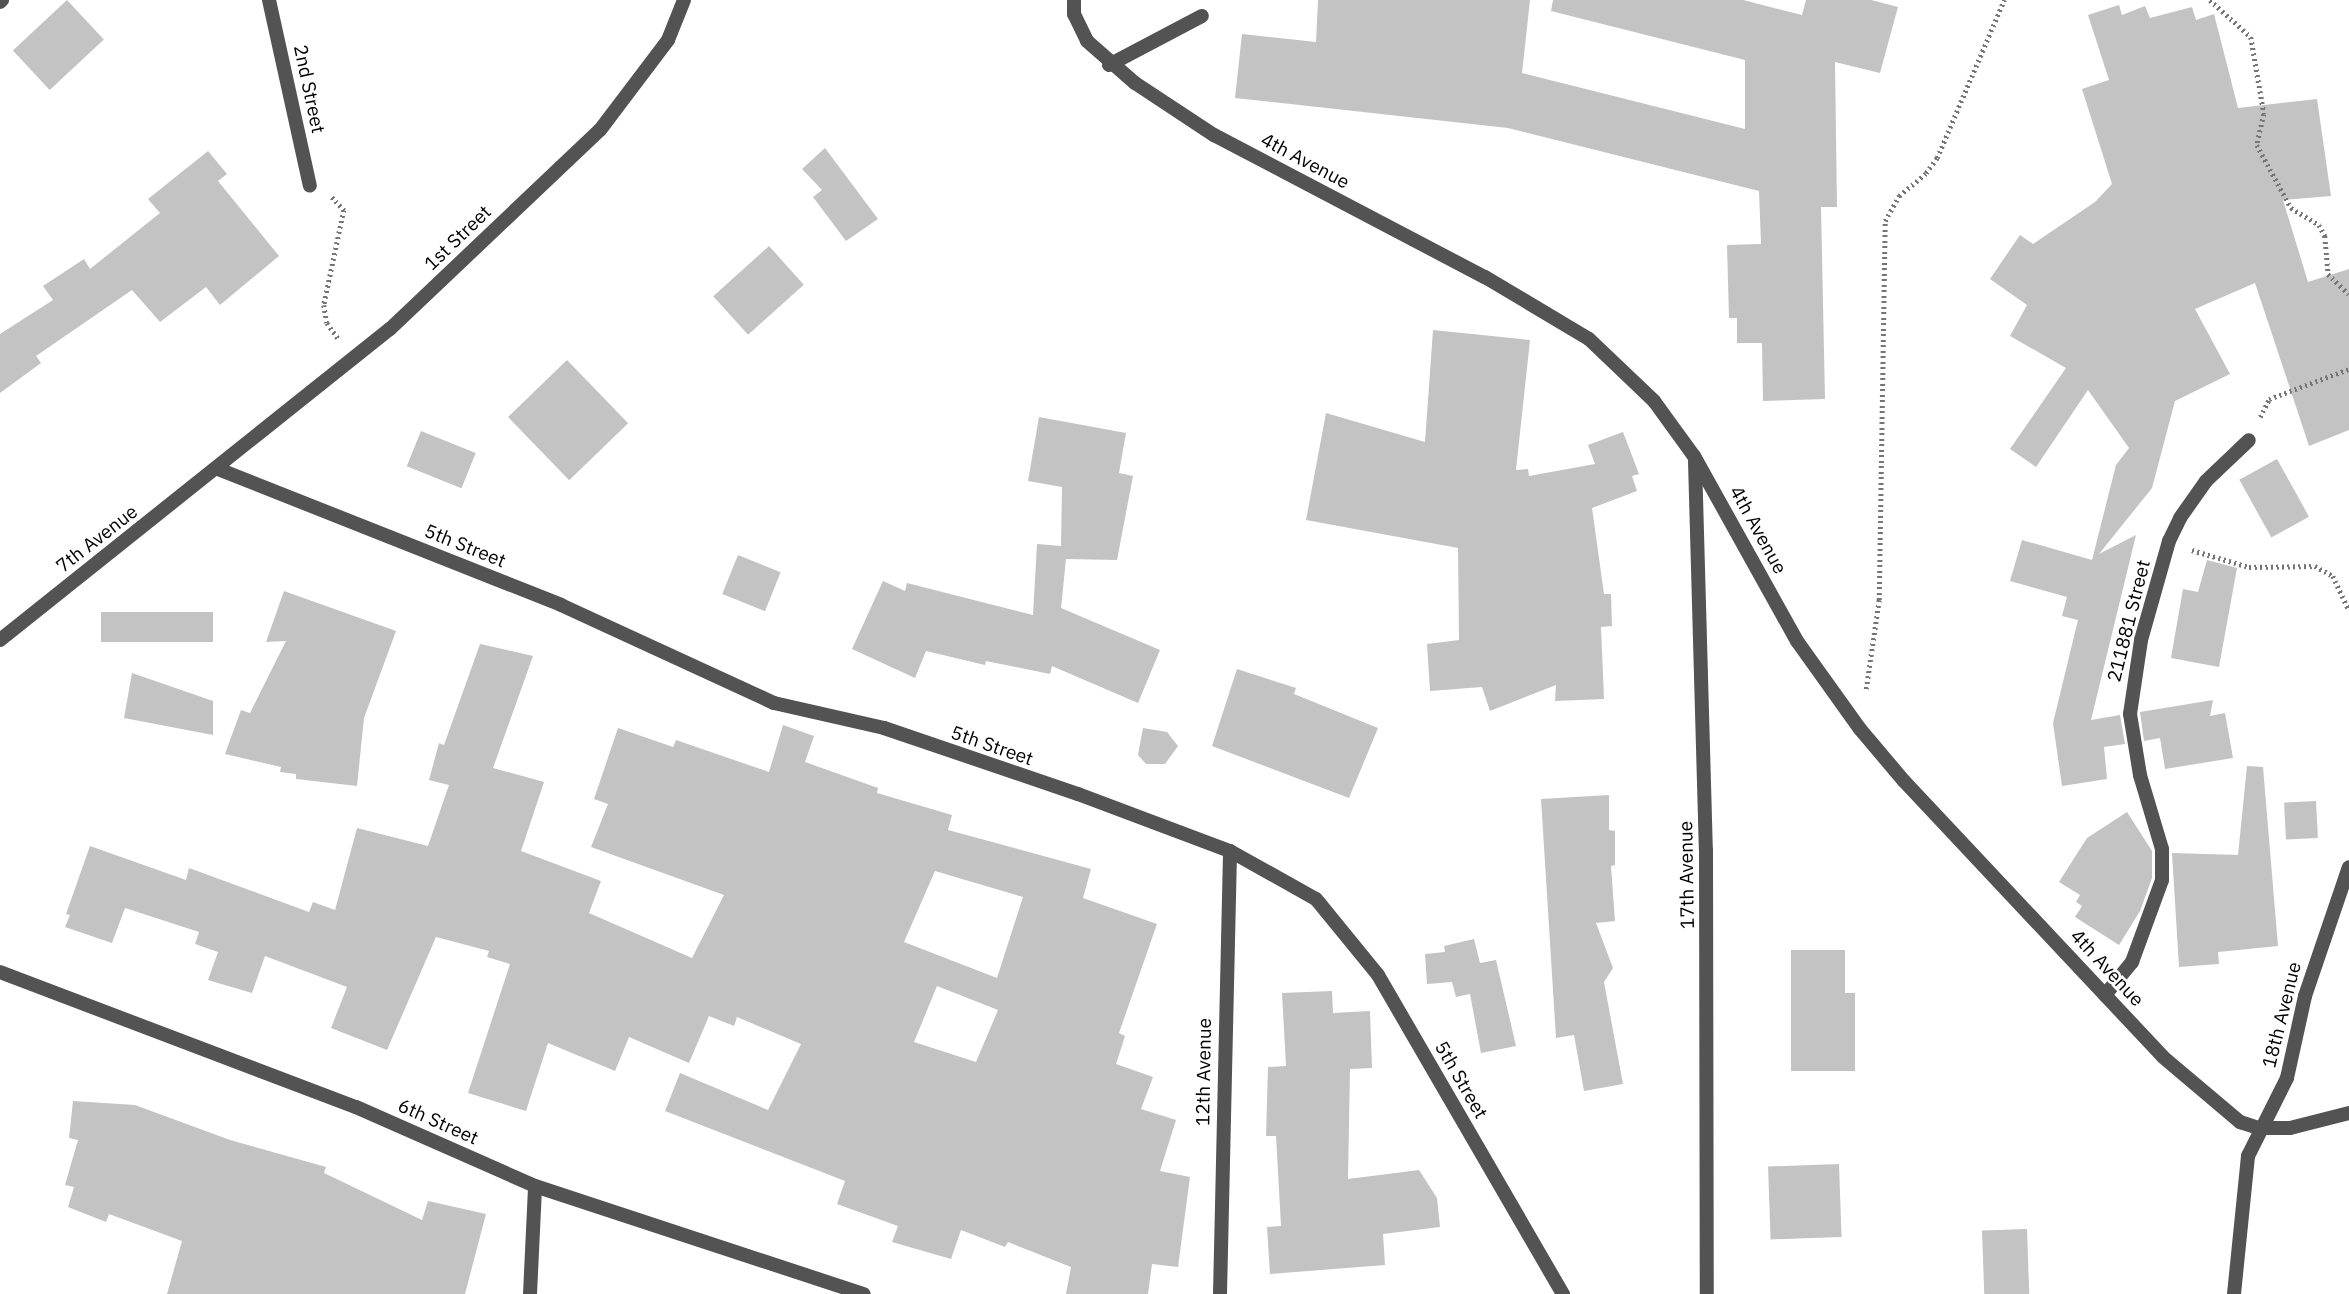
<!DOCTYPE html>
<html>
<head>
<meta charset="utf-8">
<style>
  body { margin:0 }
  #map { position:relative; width:2349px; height:1294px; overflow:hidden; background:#fff; font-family:"IBM Plex Sans",sans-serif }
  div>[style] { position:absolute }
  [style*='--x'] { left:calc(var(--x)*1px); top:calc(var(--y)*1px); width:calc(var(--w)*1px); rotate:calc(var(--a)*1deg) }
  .building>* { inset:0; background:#c3c3c3; transform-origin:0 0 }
  .path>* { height:4.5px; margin-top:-2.25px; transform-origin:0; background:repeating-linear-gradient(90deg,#757575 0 2px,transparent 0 5.5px) }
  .service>* { height:14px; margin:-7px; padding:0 7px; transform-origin:7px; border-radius:7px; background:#535353 }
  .minor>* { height:14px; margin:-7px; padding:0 7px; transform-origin:7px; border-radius:7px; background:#535353 }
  span { translate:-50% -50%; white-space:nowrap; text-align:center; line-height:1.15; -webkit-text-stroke:5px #fff; paint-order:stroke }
  .street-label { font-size:19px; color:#000 }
</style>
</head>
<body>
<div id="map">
  <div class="building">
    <i style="left:67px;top:0;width:54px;height:74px;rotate:47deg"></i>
    <i style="clip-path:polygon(1318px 0,1530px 0,1522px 73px,1745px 129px,1745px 60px,1551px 11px,1553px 0,1743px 0,1802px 15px,1806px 0,1871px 0,1898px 7px,1880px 73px,1835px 62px,1837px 207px,1821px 207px,1825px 399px,1763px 401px,1762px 343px,1737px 343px,1737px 318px,1729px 318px,1727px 245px,1761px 244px,1759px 191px,1508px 128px,1235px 98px,1242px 34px,1316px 42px)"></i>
    <i style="clip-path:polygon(2119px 5px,2122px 15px,2145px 6px,2150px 18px,2192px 7px,2196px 20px,2214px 14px,2238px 108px,2317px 99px,2331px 196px,2283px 200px,2308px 282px,2349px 269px,2349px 430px,2309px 446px,2255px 283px,2195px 309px,2230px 374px,2175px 401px,2152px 488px,2099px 554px,2136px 535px,2091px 720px,2120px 715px,2125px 744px,2104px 747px,2107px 779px,2062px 786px,2053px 723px,2078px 620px,2062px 616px,2067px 597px,2010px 581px,2022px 540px,2092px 560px,2116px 465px,2129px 448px,2088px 390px,2036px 467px,2010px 449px,2066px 368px,2010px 336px,2027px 305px,1990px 279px,2020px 235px,2033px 244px,2095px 202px,2112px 184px,2082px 89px,2109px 80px,2088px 15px)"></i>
    <i style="clip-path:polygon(825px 148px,878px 219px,846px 241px,813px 197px,822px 190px,802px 169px)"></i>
    <i style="clip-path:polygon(208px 151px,227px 174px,218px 181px,279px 256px,220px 305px,206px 287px,160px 322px,132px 290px,36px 356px,41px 363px,0 393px,0 334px,53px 300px,43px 286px,84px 259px,90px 269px,160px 213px,148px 199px)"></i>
    <i style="left:769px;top:246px;width:52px;height:75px;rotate:48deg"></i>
    <i style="clip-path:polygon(1433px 330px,1530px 340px,1516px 470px,1528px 469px,1529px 476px,1595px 464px,1588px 445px,1623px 432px,1639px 474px,1632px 476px,1637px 491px,1592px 508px,1604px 594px,1611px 594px,1612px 626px,1601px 627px,1604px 699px,1555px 701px,1556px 685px,1490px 711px,1482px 687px,1430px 691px,1427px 644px,1459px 640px,1458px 548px,1306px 520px,1326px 413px,1425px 442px)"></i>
    <i style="left:567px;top:360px;width:88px;height:82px;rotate:46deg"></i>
    <i style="clip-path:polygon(1039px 417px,1126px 433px,1119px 473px,1133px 476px,1117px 560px,1066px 559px,1061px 608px,1160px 650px,1138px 703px,1052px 666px,1050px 674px,986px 661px,985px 665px,926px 651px,915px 678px,852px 649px,883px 581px,905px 591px,907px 583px,1033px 615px,1037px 544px,1061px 546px,1062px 487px,1028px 481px)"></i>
    <i style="left:421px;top:431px;width:59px;height:38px;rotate:22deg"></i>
    <i style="left:2277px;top:459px;width:66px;height:43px;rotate:61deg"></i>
    <i style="left:738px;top:555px;width:46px;height:42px;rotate:22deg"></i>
    <i style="clip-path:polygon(2207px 560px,2237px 568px,2219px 667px,2171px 658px,2183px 589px,2198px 592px)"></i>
    <i style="clip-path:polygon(284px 591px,396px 631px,364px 718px,357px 786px,296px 779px,296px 774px,280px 772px,281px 767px,225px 754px,241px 710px,250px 713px,286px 641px,266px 642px)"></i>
    <i style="left:213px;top:612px;width:30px;height:112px;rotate:90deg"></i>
    <i style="clip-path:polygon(evenodd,480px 644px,533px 656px,493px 768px,544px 782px,521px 851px,601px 881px,589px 913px,692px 958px,724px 895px,591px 847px,608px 804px,594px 799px,618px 728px,673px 747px,676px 740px,769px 772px,783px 725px,814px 736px,805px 762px,878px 788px,877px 793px,952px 815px,948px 830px,1091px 869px,1083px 898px,1157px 924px,1119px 1033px,1125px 1036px,1116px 1064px,1153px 1077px,1141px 1109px,1176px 1120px,1160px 1171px,1190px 1177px,1178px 1267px,1152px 1264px,1148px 1294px,1066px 1294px,1071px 1267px,1008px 1242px,1005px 1247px,961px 1230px,951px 1259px,892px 1242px,898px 1226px,837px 1204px,845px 1181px,665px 1111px,680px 1073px,768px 1110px,801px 1044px,737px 1017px,734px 1026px,709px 1016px,689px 1063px,629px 1037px,615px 1071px,548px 1043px,526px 1111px,468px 1093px,510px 964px,487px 957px,489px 951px,436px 937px,387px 1050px,331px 1028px,347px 987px,265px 956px,252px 993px,208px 980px,218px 952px,195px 944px,199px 932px,125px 908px,112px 943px,65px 927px,70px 915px,66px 914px,90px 846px,186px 880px,189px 868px,309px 912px,313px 902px,335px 910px,357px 828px,428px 846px,449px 785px,429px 780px,439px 743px,444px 745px,480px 644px,935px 871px,1023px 897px,997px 978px,904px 942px,935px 871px,480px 644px,937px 986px,998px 1010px,976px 1062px,914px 1042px,937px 986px)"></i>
    <i style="clip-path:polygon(1237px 669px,1296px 688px,1294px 694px,1378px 728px,1349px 798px,1212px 746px)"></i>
    <i style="clip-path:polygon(132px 673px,213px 701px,213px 735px,124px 718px)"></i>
    <i style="clip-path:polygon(2213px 700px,2210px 716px,2225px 713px,2233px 758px,2165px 769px,2160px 738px,2144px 741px,2140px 712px)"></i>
    <i style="clip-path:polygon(1143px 728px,1167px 732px,1178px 746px,1165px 764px,1146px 764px,1138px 755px)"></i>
    <i style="clip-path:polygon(2247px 766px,2263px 767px,2278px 946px,2218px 952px,2219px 964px,2179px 967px,2172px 853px,2238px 855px)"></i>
    <i style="clip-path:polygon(1609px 795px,1609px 830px,1615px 831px,1615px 865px,1611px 866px,1615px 921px,1596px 923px,1613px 968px,1604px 982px,1623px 1084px,1584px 1091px,1574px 1035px,1556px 1038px,1541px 799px)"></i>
    <i style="left:2316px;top:801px;width:37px;height:32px;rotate:87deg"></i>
    <i style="clip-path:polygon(2127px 812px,2152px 851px,2152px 878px,2140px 911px,2119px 945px,2075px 917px,2082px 906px,2076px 902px,2080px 895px,2059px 882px,2087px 838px)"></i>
    <i style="clip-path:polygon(1474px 939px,1480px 963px,1496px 960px,1516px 1046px,1481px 1053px,1470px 994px,1456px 997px,1452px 982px,1427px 984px,1425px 954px,1445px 952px,1444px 946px)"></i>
    <i style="clip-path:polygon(1791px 950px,1845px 950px,1845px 993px,1855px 993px,1855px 1071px,1791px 1071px)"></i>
    <i style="clip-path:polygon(1332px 991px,1333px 1013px,1370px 1011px,1372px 1068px,1350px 1069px,1348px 1179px,1419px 1170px,1437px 1198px,1440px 1227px,1383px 1234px,1385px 1265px,1270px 1274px,1267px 1227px,1281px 1226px,1276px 1136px,1266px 1136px,1268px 1067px,1286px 1066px,1282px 993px)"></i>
    <i style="clip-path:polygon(73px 1101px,135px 1105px,230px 1140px,326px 1167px,324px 1173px,422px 1220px,428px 1201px,486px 1214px,465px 1294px,167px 1294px,182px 1241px,109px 1214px,106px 1222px,68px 1207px,74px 1187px,65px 1185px,78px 1140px,69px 1138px)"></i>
    <i style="left:1839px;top:1164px;width:73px;height:71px;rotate:88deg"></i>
    <i style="left:2027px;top:1229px;width:65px;height:45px;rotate:88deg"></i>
  </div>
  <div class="path">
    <i style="--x:2210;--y:0;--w:55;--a:42.1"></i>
    <i style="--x:2251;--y:37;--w:78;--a:80.4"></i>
    <i style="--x:2264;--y:114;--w:32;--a:103"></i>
    <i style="--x:2257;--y:145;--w:72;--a:61.6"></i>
    <i style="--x:2291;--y:208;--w:33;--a:31"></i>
    <i style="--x:2319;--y:225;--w:13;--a:61"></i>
    <i style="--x:2325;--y:236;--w:38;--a:85"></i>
    <i style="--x:2328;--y:274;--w:29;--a:44"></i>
    <i style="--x:332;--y:197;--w:18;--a:47"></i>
    <i style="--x:344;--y:210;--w:97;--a:101.9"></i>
    <i style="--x:324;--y:305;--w:18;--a:81"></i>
    <i style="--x:327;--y:323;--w:19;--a:54"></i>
    <i style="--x:2260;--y:417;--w:20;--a:-63"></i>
    <i style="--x:2269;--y:399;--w:85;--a:-20.6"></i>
    <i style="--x:2192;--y:550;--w:59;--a:16.6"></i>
    <i style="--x:2249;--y:567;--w:66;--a:-0.9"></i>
    <i style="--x:2315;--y:566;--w:21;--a:29"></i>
    <i style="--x:2333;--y:576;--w:38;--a:65"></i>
    <i style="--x:1866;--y:689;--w:90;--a:-81.7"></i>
    <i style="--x:1879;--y:600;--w:379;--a:-89.1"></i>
    <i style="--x:1885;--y:221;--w:29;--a:-61"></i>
    <i style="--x:1899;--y:196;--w:35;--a:-40"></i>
    <i style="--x:1926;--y:173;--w:19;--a:-54"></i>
    <i style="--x:1937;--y:158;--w:172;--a:-67"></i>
  </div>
  <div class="service">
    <i style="--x:1109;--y:65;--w:105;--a:-27.8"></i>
  </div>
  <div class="minor">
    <i style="--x:269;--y:0;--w:190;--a:77.6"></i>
    <i style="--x:1074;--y:0;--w:14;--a:90"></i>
    <i style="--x:1074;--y:14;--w:30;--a:64"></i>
    <i style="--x:1087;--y:41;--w:64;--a:41.2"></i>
    <i style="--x:1135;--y:83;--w:95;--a:33.4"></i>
    <i style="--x:1214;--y:135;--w:306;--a:27.7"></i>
    <i style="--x:1485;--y:277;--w:121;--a:30.8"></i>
    <i style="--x:1589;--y:339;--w:90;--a:43.6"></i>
    <i style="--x:1654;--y:401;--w:68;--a:54"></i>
    <i style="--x:1694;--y:456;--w:212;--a:60.9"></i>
    <i style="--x:1797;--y:641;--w:108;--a:54.4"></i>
    <i style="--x:1860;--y:729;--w:68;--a:49.8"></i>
    <i style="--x:1904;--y:781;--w:378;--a:46.8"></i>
    <i style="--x:2163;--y:1057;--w:101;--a:40.2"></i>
    <i style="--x:2240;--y:1122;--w:20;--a:18"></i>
    <i style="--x:2259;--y:1128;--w:31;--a:0"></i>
    <i style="--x:2290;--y:1128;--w:61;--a:-14.3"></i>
    <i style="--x:0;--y:2;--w:3;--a:-45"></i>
    <i style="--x:1695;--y:461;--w:389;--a:88.4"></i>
    <i style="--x:1706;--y:850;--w:444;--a:89.9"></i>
    <i style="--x:218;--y:469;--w:369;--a:21.6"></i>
    <i style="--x:561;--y:605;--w:234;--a:24.7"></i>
    <i style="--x:774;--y:703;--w:113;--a:12.8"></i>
    <i style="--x:884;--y:728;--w:205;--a:18.8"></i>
    <i style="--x:1078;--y:794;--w:162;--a:20.6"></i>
    <i style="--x:1230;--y:851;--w:98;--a:29.2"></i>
    <i style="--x:1316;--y:899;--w:98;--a:50.8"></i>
    <i style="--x:1378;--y:975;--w:369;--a:59.9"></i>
    <i style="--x:0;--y:640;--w:499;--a:-38.6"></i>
    <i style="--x:390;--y:329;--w:289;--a:-43.5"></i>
    <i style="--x:600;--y:130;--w:113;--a:-52.9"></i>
    <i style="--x:668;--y:40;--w:43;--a:-68.2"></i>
    <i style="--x:0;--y:972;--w:381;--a:20.8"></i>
    <i style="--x:356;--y:1107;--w:196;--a:23.8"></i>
    <i style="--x:535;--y:1186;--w:346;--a:18.2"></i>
    <i style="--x:2105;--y:995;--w:43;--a:-50.7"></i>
    <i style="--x:2132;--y:962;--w:87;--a:-69.9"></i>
    <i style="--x:2162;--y:880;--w:31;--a:-90"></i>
    <i style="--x:2162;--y:849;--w:77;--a:-106.6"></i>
    <i style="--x:2140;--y:775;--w:62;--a:-99.3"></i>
    <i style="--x:2130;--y:714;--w:75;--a:-81.5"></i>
    <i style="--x:2141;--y:640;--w:103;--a:-74.2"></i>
    <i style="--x:2169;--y:541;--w:25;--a:-64"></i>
    <i style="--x:2180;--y:518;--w:45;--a:-54.9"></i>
    <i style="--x:2206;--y:481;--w:59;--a:-43.6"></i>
    <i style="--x:530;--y:1294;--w:108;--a:-87.3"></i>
    <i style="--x:1220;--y:1294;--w:443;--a:-88.7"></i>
    <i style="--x:2234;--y:1294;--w:139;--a:-84.2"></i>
    <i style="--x:2248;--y:1156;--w:87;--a:-63.4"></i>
    <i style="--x:2287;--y:1078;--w:84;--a:-77.6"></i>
    <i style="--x:2305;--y:996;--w:136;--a:-71.2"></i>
  </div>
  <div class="street-label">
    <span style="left:309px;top:89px;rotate:78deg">2nd Street</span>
    <span style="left:1305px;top:161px;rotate:28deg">4th Avenue</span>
    <span style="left:458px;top:238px;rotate:-44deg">1st Street</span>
    <span style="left:1758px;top:530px;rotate:61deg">4th Avenue</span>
    <span style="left:97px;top:539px;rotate:-38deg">7th Avenue</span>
    <span style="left:465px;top:546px;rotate:22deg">5th Street</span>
    <span style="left:2129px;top:621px;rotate:-76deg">211881 Street</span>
    <span style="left:992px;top:746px;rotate:19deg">5th Street</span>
    <span style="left:1687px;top:875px;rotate:-91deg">17th Avenue</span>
    <span style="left:2107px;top:968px;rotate:47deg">4th Avenue</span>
    <span style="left:2282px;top:1015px;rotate:-76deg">18th Avenue</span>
    <span style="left:1204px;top:1072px;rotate:-89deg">12th Avenue</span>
    <span style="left:1461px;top:1080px;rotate:60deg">5th Street</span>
    <span style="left:438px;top:1122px;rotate:24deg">6th Street</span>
  </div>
</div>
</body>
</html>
